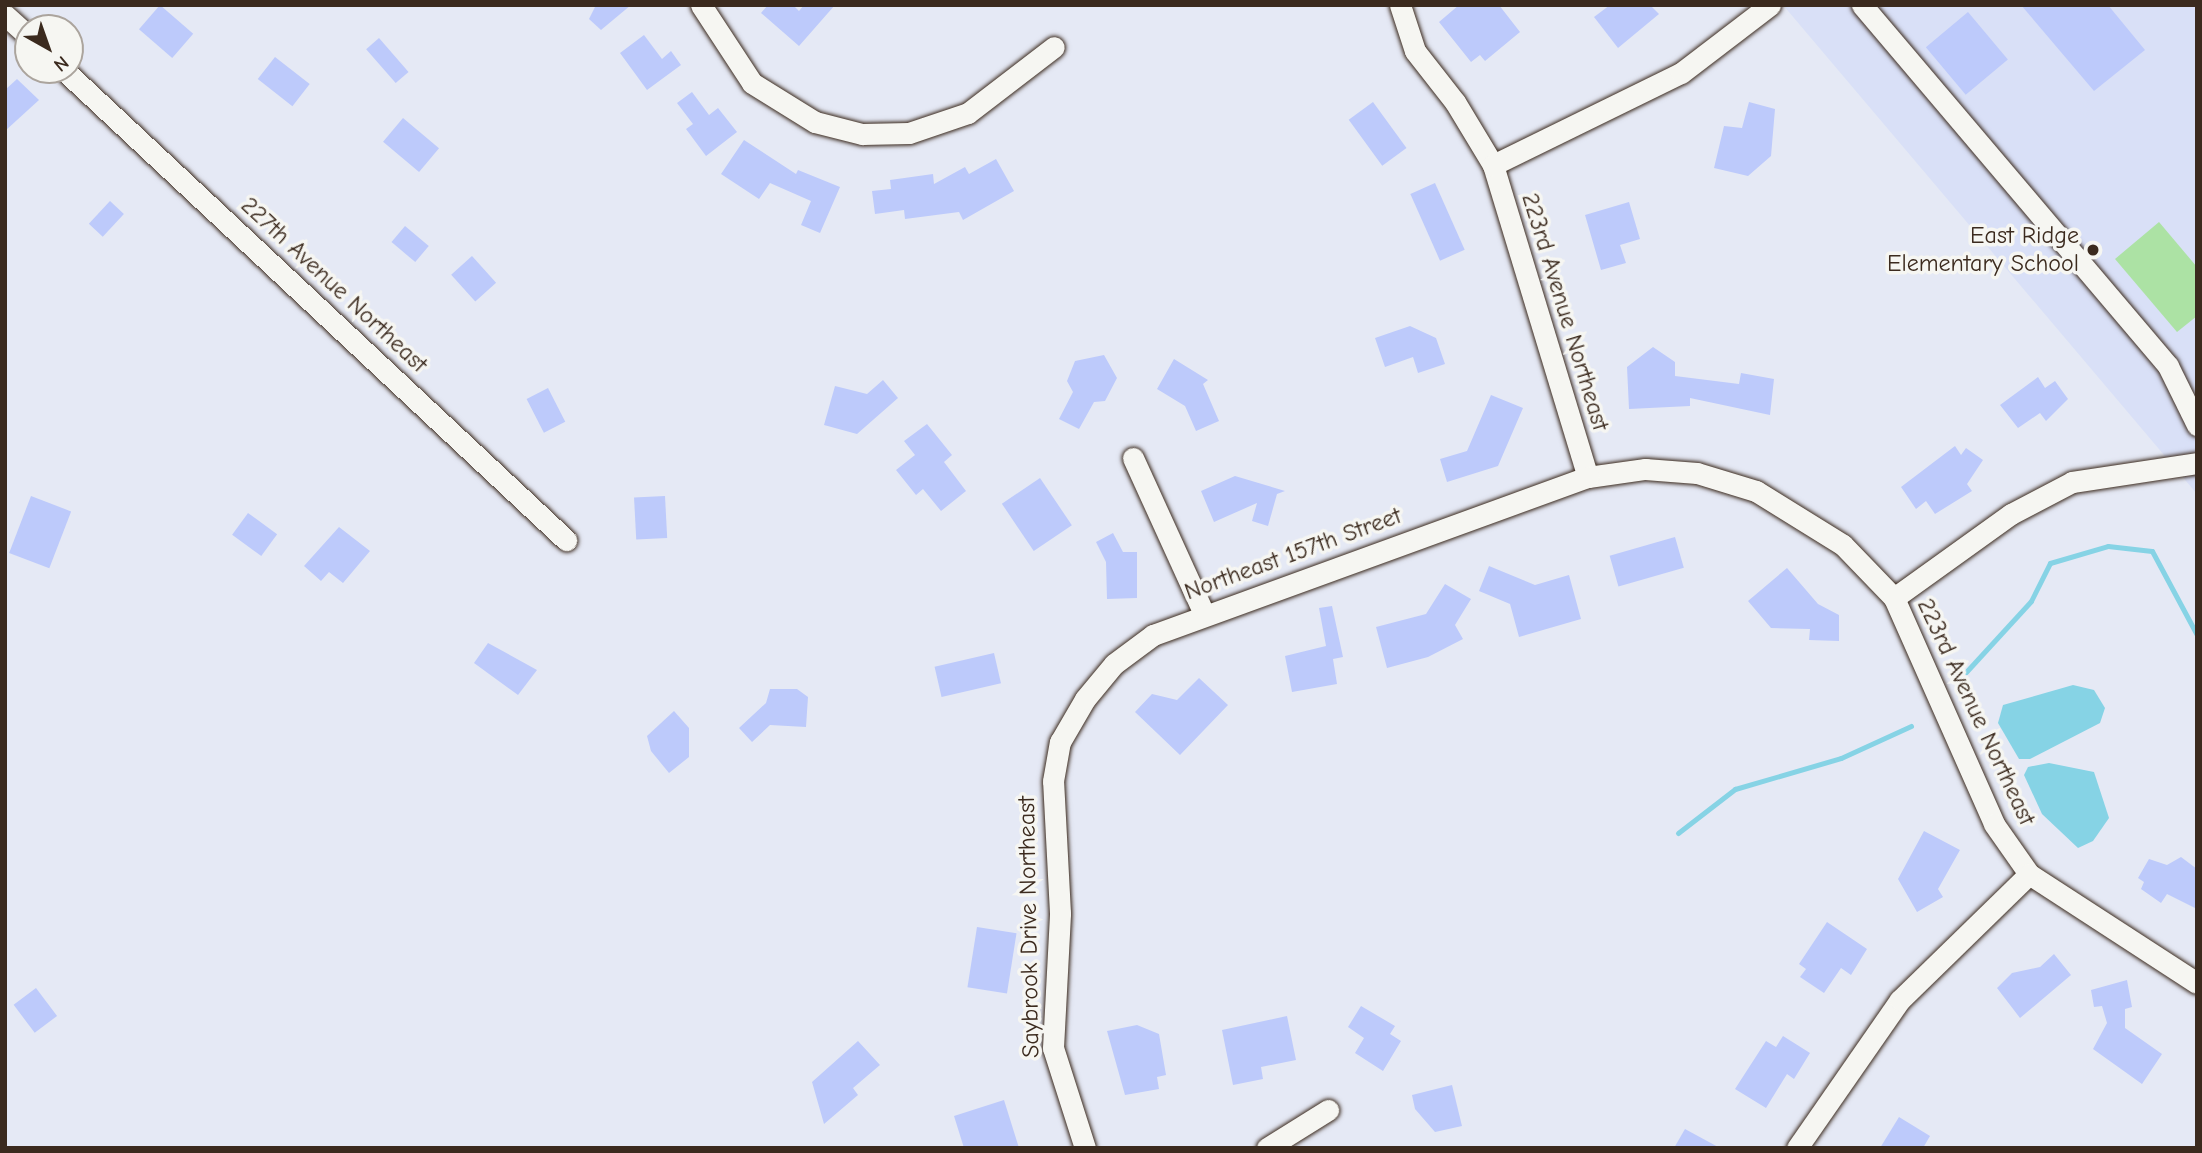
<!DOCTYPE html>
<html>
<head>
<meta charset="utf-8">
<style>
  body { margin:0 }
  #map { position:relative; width:2202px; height:1153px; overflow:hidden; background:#e5e9f5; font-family:"Comic Neue",sans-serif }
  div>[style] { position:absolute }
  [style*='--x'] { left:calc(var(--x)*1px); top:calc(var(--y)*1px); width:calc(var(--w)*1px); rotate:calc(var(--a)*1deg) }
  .built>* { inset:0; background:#d9e0f7 }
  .green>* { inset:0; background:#ace2a4 }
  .water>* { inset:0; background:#86d3e5 }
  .stream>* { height:5px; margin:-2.5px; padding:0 2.5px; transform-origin:2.5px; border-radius:2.5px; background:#86d3e5 }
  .building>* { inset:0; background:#bdcafb; transform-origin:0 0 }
  .roads { filter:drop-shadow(0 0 2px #3b2a1e) drop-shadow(0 0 2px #3b2a1e) }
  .minor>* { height:21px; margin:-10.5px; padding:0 10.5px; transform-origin:10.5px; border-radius:10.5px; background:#f6f6f2 }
  .dots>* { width:19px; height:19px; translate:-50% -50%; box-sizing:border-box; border:4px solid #f6f6f2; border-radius:50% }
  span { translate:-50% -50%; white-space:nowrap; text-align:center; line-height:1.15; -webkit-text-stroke:7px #f6f6f2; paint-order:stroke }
  .poi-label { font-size:24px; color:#3b2a1e }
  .right { translate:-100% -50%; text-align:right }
  .street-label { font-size:24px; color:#3b2a1e }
  .frame { position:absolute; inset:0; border:7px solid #3b2a1e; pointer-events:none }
  .north { position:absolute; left:14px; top:14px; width:70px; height:70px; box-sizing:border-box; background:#f6f6f2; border:2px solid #aba49d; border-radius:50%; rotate:140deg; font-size:19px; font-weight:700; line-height:28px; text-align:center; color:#3b2a1e }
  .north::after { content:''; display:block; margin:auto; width:24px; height:32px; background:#3b2a1e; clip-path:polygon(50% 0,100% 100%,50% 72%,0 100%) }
</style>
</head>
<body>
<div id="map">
  <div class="built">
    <i style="clip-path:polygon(1783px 5px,2197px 5px,2197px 494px)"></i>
  </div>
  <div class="green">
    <i style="clip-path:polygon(2159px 222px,2197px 267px,2197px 316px,2177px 332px,2115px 259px)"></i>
  </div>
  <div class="water">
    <i style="clip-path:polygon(2073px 685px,2094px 690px,2105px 708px,2100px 723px,2030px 759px,2019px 759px,1998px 723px,2003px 705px)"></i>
    <i style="clip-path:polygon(2049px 763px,2094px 772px,2109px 818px,2093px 841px,2078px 848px,2042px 814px,2024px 775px,2028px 767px)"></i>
  </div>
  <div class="stream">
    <i style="--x:1966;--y:672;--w:96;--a:-47.5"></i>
    <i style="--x:2031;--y:601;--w:42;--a:-63.4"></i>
    <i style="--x:2050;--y:563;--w:60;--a:-16.3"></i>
    <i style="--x:2108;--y:546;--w:44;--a:6.5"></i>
    <i style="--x:2152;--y:551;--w:95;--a:61.8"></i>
    <i style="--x:1678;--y:833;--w:72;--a:-37.7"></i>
    <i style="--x:1735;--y:789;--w:110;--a:-16.3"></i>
    <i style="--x:1841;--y:758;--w:77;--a:-24.6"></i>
  </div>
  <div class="building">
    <i style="left:160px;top:5px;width:44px;height:32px;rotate:41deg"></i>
    <i style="clip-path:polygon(596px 5px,631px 5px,601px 30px,589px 19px)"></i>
    <i style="clip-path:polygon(768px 5px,793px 5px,799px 11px,804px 5px,835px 5px,799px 46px,761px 13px)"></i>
    <i style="clip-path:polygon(1459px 5px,1499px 5px,1520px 32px,1485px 61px,1480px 55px,1471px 62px,1439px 22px)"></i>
    <i style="clip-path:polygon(1610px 5px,1650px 5px,1659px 14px,1618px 48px,1594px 17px)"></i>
    <i style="clip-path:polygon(2021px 5px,2108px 5px,2145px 50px,2094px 91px)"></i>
    <i style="left:1968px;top:12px;width:62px;height:55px;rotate:50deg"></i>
    <i style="clip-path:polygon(644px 35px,662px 59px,671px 51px,681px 65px,647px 90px,620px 53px)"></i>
    <i style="left:379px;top:38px;width:45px;height:17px;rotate:49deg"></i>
    <i style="left:275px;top:57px;width:44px;height:28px;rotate:38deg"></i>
    <i style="clip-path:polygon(17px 79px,39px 100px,5px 131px,5px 90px)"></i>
    <i style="clip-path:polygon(692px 92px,709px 115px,718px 108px,737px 132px,706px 156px,686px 129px,693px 124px,677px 103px)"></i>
    <i style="left:1373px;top:102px;width:57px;height:30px;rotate:54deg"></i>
    <i style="clip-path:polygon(1749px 102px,1775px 109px,1771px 156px,1748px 176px,1714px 168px,1724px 126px,1742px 128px)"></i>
    <i style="left:403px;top:118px;width:47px;height:31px;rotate:40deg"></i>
    <i style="clip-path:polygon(744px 140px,796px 174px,798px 170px,840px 187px,820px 233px,801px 225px,811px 201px,770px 183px,759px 199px,721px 174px)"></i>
    <i style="clip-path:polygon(996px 159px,1014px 191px,963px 220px,959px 212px,905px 219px,904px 210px,875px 214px,872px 191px,891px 189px,890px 180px,933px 174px,934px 184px,965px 167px,969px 174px)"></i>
    <i style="left:1435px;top:183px;width:73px;height:27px;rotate:66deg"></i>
    <i style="left:110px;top:201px;width:19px;height:31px;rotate:43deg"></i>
    <i style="clip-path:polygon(1629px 202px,1640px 239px,1620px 245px,1626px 263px,1601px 270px,1585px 215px)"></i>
    <i style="left:405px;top:226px;width:31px;height:21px;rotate:40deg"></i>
    <i style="left:472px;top:256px;width:36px;height:28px;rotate:48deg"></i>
    <i style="clip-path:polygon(1410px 326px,1436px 338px,1445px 364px,1418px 373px,1413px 357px,1385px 367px,1375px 338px)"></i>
    <i style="clip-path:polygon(1653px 347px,1675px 362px,1675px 376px,1739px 384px,1741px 373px,1774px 379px,1770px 415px,1690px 398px,1690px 406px,1629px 409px,1627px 367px)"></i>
    <i style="clip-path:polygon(1104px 355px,1117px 378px,1105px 401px,1094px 402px,1079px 429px,1059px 419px,1073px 392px,1067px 381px,1075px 361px)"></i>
    <i style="clip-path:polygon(1174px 359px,1208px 380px,1203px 384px,1219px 421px,1196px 431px,1185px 406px,1157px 389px)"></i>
    <i style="clip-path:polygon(2038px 377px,2045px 388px,2055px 381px,2068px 399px,2046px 421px,2040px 413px,2018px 428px,2000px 405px)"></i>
    <i style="clip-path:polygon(883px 380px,898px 398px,857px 434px,824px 425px,835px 386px,867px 394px)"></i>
    <i style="left:548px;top:388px;width:38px;height:24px;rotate:63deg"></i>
    <i style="clip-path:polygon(1491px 395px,1523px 408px,1498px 466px,1447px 482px,1440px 459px,1467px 451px)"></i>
    <i style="clip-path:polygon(927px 424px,952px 455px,944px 462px,966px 491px,941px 511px,923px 489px,916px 495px,896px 470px,915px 455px,904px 441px)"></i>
    <i style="clip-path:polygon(1955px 446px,1961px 455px,1966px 448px,1983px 460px,1967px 484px,1972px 491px,1935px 514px,1926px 501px,1916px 509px,1901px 487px)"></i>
    <i style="clip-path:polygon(1235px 476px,1285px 491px,1277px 494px,1268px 526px,1252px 521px,1257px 503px,1214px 522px,1201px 491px)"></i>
    <i style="left:1040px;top:478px;width:57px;height:46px;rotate:56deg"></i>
    <i style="left:31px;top:496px;width:43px;height:61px;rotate:21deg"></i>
    <i style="left:665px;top:496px;width:42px;height:31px;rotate:87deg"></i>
    <i style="left:248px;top:513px;width:36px;height:27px;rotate:36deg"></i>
    <i style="clip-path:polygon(339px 527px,370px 551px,343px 583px,329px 572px,321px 581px,304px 566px)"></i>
    <i style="clip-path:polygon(1113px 533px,1123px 552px,1137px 552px,1137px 598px,1107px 599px,1106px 562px,1096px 542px)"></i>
    <i style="left:1675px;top:537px;width:32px;height:68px;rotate:74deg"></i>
    <i style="clip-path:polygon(1489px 566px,1535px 585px,1569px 575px,1581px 619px,1519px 637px,1510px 604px,1479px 591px)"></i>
    <i style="clip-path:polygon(1787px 568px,1818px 604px,1839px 615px,1839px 641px,1809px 640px,1810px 629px,1771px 628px,1748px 601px)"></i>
    <i style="clip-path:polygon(1445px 584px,1471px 599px,1455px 625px,1463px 639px,1428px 657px,1387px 668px,1376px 627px,1426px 614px)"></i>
    <i style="clip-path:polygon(1332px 606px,1343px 657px,1333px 659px,1337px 684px,1292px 692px,1285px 656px,1326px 646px,1319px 608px)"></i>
    <i style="clip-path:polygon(488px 643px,537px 670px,518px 695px,474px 663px)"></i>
    <i style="left:994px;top:653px;width:31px;height:61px;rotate:77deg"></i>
    <i style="clip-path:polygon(1199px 678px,1228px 705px,1180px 755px,1135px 712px,1152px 694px,1177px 700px)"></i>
    <i style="clip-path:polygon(770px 689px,797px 689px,808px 697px,806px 727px,770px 725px,752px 742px,739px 728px,766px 703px)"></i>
    <i style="clip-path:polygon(674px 711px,689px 728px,689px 757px,669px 773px,651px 751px,647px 736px)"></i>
    <i style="clip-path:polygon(1924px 831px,1960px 850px,1938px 889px,1943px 897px,1917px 912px,1898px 879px)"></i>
    <i style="clip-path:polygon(2181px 857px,2197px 869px,2197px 909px,2167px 894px,2161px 903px,2141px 889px,2144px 882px,2138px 878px,2149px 859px,2167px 865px)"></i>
    <i style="clip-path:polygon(1827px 922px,1867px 949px,1851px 975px,1841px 968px,1824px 993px,1800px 977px,1806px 969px,1799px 964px)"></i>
    <i style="left:977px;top:927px;width:40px;height:61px;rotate:9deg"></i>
    <i style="clip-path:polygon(2054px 954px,2071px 975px,2020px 1018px,1997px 988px,2012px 973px,2040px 967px)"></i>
    <i style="clip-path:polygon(2127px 980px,2132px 1007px,2125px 1009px,2125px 1028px,2162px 1054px,2142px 1084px,2093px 1049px,2107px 1023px,2102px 1006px,2094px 1007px,2091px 990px)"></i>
    <i style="left:36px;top:988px;width:35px;height:28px;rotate:53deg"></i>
    <i style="clip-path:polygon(1361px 1006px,1395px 1026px,1390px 1034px,1401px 1041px,1383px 1071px,1355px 1053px,1364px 1038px,1348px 1027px)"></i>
    <i style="clip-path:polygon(1287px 1016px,1296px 1060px,1261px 1067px,1263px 1079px,1233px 1085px,1222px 1030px)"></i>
    <i style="clip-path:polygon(1137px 1025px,1159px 1034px,1166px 1075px,1157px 1077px,1159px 1089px,1125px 1095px,1107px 1031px)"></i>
    <i style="clip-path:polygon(1783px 1036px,1810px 1053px,1794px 1079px,1787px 1074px,1766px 1108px,1735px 1089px,1766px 1041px,1776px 1047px)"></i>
    <i style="clip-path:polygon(858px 1041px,880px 1065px,853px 1088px,858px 1095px,824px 1124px,812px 1082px)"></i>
    <i style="clip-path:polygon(1452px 1085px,1462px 1126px,1435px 1132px,1415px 1109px,1412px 1095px)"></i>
    <i style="clip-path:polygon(1004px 1100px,1019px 1148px,964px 1148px,954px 1116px)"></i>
    <i style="clip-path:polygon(1899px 1117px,1930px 1136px,1923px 1148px,1880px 1148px)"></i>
    <i style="clip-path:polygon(1685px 1129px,1720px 1148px,1674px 1148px)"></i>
  </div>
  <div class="roads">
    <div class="minor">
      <i style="--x:701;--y:5;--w:93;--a:56.8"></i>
      <i style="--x:752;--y:83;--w:74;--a:31.8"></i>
      <i style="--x:815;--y:122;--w:49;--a:14.3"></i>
      <i style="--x:862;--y:134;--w:47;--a:-1.2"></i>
      <i style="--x:909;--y:133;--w:62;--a:-18.7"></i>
      <i style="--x:968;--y:113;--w:108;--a:-37.5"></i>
      <i style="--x:1400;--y:5;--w:48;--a:71.9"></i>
      <i style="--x:1415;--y:51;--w:65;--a:51.9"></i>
      <i style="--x:1455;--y:102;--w:74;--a:58.9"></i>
      <i style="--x:1493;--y:165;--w:326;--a:73.1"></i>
      <i style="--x:1588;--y:477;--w:58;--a:-8"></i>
      <i style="--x:1645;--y:469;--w:52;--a:4.4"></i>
      <i style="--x:1697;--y:473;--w:62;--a:17"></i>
      <i style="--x:1756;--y:491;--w:102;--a:31.8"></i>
      <i style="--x:1843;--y:545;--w:74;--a:46.1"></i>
      <i style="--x:1894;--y:598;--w:247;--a:66.1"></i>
      <i style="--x:1994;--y:824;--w:61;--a:55"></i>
      <i style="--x:2029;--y:874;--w:200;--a:33"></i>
      <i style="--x:1862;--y:5;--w:473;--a:49.7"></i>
      <i style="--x:2168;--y:366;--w:66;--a:63.8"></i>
      <i style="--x:5;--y:15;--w:31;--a:42"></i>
      <i style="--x:64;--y:70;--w:688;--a:43.11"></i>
      <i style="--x:1493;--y:165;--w:209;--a:-26.1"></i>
      <i style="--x:1681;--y:73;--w:112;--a:-37.4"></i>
      <i style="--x:1133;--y:458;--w:171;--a:65.5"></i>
      <i style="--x:1894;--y:598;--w:144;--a:-35.7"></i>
      <i style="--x:2011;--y:514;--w:69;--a:-27.7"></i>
      <i style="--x:2072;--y:482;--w:126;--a:-8.6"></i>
      <i style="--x:1085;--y:1148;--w:105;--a:-107.7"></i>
      <i style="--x:1053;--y:1048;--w:135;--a:-87"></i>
      <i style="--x:1060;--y:913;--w:132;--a:-93"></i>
      <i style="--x:1053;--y:781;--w:40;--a:-80"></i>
      <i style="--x:1060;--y:742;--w:50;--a:-59.8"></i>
      <i style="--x:1085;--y:699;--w:45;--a:-50.4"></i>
      <i style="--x:1114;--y:664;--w:49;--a:-36.6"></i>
      <i style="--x:1153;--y:635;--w:463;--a:-20"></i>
      <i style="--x:1267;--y:1148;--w:72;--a:-31.9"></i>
      <i style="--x:1797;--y:1148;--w:180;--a:-55.2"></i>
      <i style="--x:1900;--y:1000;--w:180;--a:-44.3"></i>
    </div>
  </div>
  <div class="dots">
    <i style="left:2093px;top:250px;background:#3b2a1e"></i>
  </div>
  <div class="poi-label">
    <span class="right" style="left:2079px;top:250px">East Ridge<br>Elementary School</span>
  </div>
  <div class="street-label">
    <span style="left:334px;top:285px;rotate:43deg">227th Avenue Northeast</span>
    <span style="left:1565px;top:312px;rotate:73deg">223rd Avenue Northeast</span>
    <span style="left:1293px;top:554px;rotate:-20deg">Northeast 157th Street</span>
    <span style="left:1976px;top:712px;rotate:65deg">223rd Avenue Northeast</span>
    <span style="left:1029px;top:927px;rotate:-91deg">Saybrook Drive Northeast</span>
  </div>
  <div class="frame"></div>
  <div class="north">N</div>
</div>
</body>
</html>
